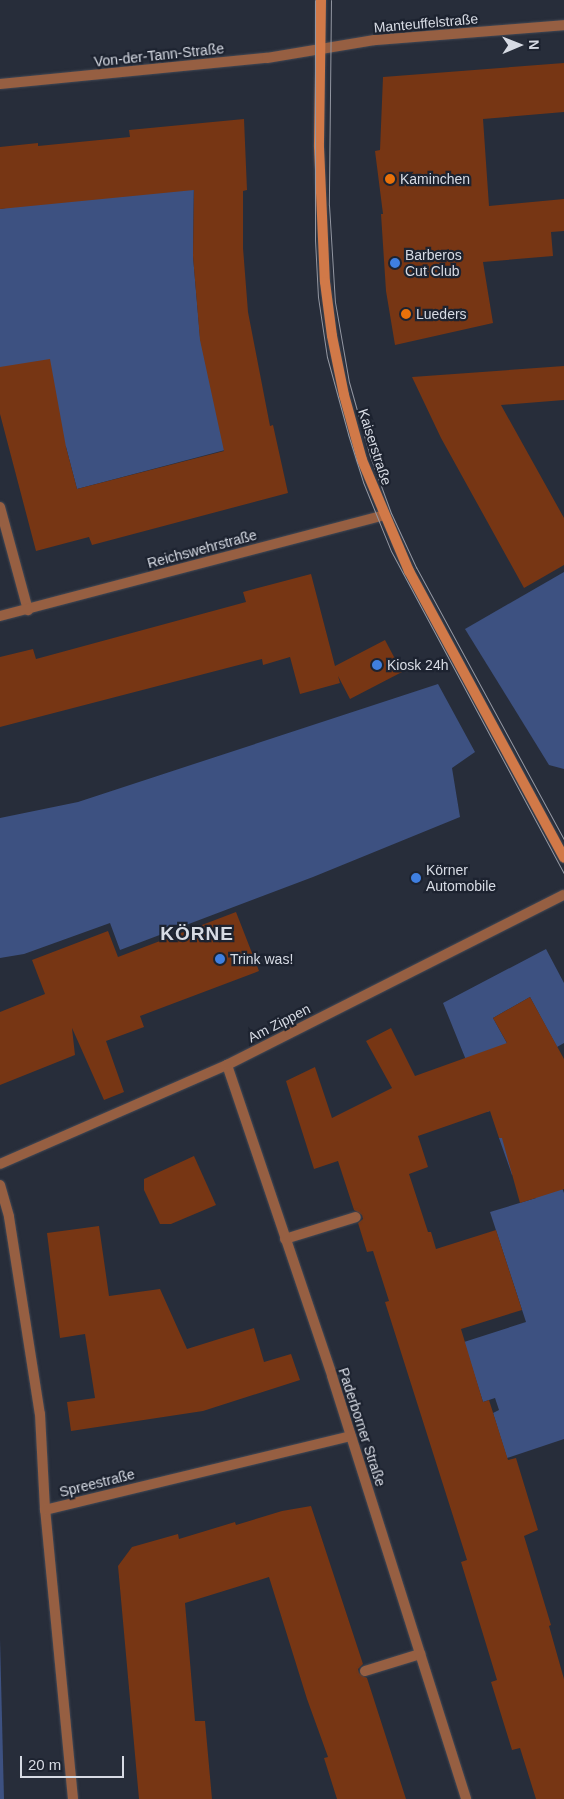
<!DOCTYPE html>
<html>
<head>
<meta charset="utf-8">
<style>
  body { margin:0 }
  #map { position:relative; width:564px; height:1799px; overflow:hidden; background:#272d3a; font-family:Helvetica,sans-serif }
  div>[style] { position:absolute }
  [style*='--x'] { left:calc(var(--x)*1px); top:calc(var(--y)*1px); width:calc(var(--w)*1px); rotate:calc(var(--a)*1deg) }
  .green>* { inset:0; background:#3d5181 }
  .building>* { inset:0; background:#773614 }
  .roads { filter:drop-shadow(0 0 1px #434955) drop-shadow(0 0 1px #434955) }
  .service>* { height:10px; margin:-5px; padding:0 5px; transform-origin:5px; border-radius:5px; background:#965f42 }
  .minor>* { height:10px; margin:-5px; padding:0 5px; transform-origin:5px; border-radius:5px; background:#965f42 }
  .secondary>* { height:10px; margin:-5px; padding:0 5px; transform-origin:5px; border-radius:5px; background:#d17948 }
  .tram>* { height:1px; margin:-0.5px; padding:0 0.5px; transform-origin:0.5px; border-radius:0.5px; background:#9397a2 }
  .dots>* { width:14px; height:14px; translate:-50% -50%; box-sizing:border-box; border:2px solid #1d2330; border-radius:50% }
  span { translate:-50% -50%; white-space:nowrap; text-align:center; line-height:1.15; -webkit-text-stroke:4.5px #1d2330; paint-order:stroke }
  .street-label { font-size:14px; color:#d7dbe4 }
  .poi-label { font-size:14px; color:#d7dbe4 }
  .left { translate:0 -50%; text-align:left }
  .district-label { font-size:19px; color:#d7dbe4; font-weight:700; letter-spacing:1px }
  .north { position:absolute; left:494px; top:20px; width:50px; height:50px; -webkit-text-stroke:4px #1d2330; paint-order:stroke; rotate:89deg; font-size:14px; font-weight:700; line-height:20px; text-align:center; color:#d7dbe4 }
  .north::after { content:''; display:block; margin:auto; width:18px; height:22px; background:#d7dbe4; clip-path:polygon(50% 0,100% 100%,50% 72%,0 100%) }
  .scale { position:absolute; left:20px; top:1756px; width:104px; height:22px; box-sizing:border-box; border:2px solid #d7dbe4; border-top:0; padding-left:6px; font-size:15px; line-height:18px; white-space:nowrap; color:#d7dbe4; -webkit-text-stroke:4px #1d2330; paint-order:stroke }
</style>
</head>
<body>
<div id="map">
  <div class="green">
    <i style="clip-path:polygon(194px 176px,193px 256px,200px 337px,225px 450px,77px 489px,66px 447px,0 367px,0 209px)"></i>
    <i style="clip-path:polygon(564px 572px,564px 769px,549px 765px,465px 629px)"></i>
    <i style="clip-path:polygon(438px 684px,475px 752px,452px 768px,460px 817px,313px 877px,120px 950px,110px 923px,24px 954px,0 958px,0 818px,78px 802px)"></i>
    <i style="clip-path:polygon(546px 949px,564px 983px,564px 1043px,557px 1047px,530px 997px,493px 1018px,520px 1067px,490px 1111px,487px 1112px,443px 1003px)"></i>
    <i style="clip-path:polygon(511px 1135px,555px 1170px,564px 1193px,564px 1439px,507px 1458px,493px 1413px,499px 1410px,495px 1398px,483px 1402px,464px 1342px,526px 1322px,490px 1212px,536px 1198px,527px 1170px,512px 1175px,499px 1138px)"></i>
    <i style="clip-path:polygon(0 1639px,4px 1799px,0 1799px)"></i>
  </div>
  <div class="building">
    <i style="clip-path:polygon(564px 63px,564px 112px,483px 119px,489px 206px,564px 199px,564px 231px,551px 232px,553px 256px,483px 262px,493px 323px,395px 345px,386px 291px,381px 214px,383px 214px,375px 151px,380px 150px,383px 77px)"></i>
    <i style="clip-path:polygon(244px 119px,247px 190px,243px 191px,243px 248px,248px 312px,270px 426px,273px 425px,288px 493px,92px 545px,89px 537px,36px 551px,0 414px,0 367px,50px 359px,66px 447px,77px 489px,224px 451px,200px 340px,193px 256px,194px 190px,0 209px,0 147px,38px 143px,38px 146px,130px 137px,129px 130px)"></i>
    <i style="clip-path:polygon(564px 366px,564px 400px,501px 405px,564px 518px,564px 565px,524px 588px,441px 438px,412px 377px)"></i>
    <i style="clip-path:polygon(311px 574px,335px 666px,385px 640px,402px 672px,350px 699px,338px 676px,340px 683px,300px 694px,290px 657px,263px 665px,262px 659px,0 727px,0 657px,33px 649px,36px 659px,246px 602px,243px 592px)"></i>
    <i style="clip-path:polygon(236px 912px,259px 971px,140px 1016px,144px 1027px,106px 1041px,124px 1092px,104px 1100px,72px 1028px,75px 1055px,0 1085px,0 1012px,45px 994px,32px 960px,108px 931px,118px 957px)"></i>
    <i style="clip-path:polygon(530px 997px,564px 1059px,564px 1189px,520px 1203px,502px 1138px,499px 1138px,490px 1111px,418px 1136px,428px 1167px,409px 1174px,428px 1232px,431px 1232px,436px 1249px,496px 1230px,522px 1310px,461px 1329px,483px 1402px,489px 1400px,508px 1460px,516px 1458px,538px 1530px,524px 1536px,551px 1625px,549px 1626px,564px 1679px,564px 1799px,536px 1799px,520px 1748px,512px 1750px,491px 1682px,497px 1680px,461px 1562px,467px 1560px,385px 1302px,389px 1301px,373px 1251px,367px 1252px,358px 1223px,363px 1219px,362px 1215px,354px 1210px,338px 1161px,314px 1169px,286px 1081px,315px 1067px,332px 1118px,392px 1088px,366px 1041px,391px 1028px,415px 1076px,507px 1043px,493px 1018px)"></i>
    <i style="clip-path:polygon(194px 1156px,216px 1205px,171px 1224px,160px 1224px,144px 1190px,144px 1179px)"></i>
    <i style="clip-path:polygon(99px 1226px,109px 1296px,160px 1289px,187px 1349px,254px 1328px,264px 1362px,291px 1354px,300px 1380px,203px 1411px,71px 1431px,67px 1402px,95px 1398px,85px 1334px,60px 1338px,47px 1233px)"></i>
    <i style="clip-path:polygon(311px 1506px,363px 1664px,358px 1669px,359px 1673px,367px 1678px,406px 1799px,337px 1799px,324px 1758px,328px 1757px,307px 1699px,269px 1577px,185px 1603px,195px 1721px,205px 1721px,212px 1799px,139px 1799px,118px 1566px,132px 1547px,178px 1534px,179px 1539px,235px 1522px,236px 1525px,282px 1511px)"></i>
  </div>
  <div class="roads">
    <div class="service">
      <i style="--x:0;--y:1185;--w:33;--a:74"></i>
      <i style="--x:9;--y:1217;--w:199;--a:81.1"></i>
      <i style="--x:40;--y:1414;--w:96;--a:87"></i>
      <i style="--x:285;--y:1239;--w:74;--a:-17.2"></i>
      <i style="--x:365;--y:1671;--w:58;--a:-17.2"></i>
    </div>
    <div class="minor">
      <i style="--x:0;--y:84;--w:268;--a:-5.6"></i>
      <i style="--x:267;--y:58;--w:109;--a:-9.5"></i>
      <i style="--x:375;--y:40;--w:190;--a:-4.5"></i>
      <i style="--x:0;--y:507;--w:107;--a:74.8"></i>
      <i style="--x:0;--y:616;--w:397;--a:-14.7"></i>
      <i style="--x:227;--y:1065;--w:328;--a:71.3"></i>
      <i style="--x:332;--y:1376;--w:444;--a:72.4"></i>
      <i style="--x:0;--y:1164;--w:248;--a:-23.6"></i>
      <i style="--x:227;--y:1065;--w:377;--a:-26.8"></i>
      <i style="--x:73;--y:1799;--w:290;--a:-95.5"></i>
      <i style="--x:45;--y:1510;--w:314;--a:-13.6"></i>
    </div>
    <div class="secondary">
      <i style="--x:321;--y:0;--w:147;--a:90.8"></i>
      <i style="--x:319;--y:147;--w:135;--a:87.5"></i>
      <i style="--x:325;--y:282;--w:54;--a:82.6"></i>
      <i style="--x:332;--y:336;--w:60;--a:78.5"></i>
      <i style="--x:344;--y:395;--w:67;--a:74.5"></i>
      <i style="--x:362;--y:460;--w:121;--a:67.1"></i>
      <i style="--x:409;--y:571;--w:326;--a:61.6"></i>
    </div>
  </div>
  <div class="tram">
    <i style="--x:315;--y:0;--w:240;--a:90"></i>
    <i style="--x:315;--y:240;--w:57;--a:87"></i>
    <i style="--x:318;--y:297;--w:61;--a:81.5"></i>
    <i style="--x:327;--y:357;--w:80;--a:74.7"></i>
    <i style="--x:348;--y:434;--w:50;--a:72.6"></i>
    <i style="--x:363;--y:482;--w:74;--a:67.9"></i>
    <i style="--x:391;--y:551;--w:366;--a:61.8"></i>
    <i style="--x:331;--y:0;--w:205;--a:90.6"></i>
    <i style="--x:329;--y:205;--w:97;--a:86.5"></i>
    <i style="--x:335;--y:302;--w:81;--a:80.1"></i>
    <i style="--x:349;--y:382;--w:77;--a:74.2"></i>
    <i style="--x:370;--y:456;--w:61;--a:69.8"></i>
    <i style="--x:391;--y:513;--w:60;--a:65.2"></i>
    <i style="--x:416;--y:567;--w:311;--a:61.5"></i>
  </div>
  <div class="dots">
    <i style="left:390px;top:179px;background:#e8710a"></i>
    <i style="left:395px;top:263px;background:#3f7fe0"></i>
    <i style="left:406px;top:314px;background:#e8710a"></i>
    <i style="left:377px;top:665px;background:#3f7fe0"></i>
    <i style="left:416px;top:878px;background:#3f7fe0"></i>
    <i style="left:220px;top:959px;background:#3f7fe0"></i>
  </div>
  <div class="street-label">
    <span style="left:426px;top:23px;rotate:-5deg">Manteuffelstraße</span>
    <span style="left:159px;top:55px;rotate:-6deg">Von-der-Tann-Straße</span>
    <span style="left:375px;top:447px;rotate:72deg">Kaiserstraße</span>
    <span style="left:202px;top:549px;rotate:-15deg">Reichswehrstraße</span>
    <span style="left:279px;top:1023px;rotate:-27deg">Am Zippen</span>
    <span style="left:362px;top:1427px;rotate:72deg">Paderborner Straße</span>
    <span style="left:97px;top:1483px;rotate:-14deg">Spreestraße</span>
  </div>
  <div class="poi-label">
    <span class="left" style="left:400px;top:179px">Kaminchen</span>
    <span class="left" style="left:405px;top:263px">Barberos<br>Cut Club</span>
    <span class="left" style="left:416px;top:314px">Lueders</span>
    <span class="left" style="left:387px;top:665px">Kiosk 24h</span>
    <span class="left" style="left:426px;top:878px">Körner<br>Automobile</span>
    <span class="left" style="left:230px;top:959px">Trink was!</span>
  </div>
  <div class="district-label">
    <span style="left:197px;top:934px">KÖRNE</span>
  </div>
  <div class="north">N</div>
  <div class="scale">20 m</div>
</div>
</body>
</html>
